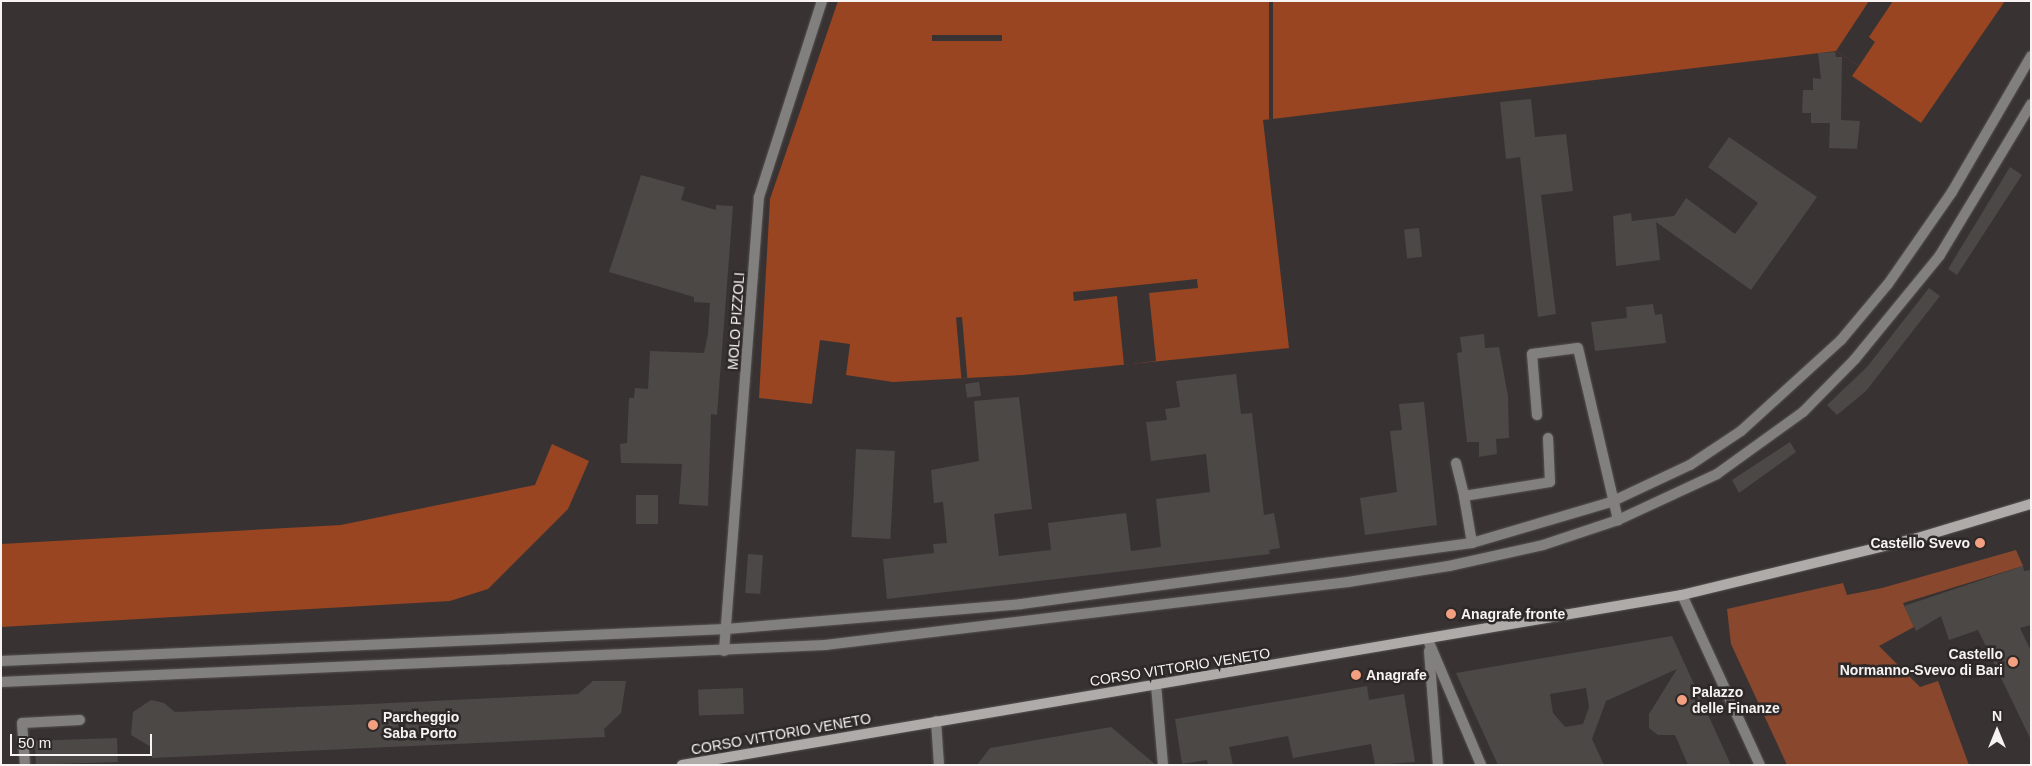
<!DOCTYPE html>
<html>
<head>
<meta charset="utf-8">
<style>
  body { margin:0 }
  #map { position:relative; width:2032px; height:766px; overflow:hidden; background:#383332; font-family:Helvetica,sans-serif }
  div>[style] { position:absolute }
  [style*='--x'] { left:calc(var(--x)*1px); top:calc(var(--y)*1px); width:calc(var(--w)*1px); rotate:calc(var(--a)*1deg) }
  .green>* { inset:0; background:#89472d }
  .water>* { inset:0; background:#994522 }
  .pier>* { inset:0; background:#383332; transform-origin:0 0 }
  .building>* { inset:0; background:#4c4846; transform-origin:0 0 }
  .roads { filter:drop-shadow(0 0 1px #565251) drop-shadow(0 0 1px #565251) }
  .lane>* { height:10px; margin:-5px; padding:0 5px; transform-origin:5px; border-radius:5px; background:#82807f }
  .street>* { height:10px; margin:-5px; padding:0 5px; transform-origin:5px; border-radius:5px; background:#82807f }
  .secondary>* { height:10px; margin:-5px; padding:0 5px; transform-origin:5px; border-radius:5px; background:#aeaba9 }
  .dots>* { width:14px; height:14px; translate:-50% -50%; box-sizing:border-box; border:2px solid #2e2928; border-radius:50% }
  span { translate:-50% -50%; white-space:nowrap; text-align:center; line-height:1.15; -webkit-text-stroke:5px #2e2928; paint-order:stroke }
  .street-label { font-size:14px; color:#f6f3f2 }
  .poi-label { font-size:14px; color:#f6f3f2; font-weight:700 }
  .right { translate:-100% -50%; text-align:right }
  .left { translate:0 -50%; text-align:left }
  .frame { position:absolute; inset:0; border:2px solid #f6f3f2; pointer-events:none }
  .north { position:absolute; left:1972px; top:706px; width:50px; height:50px; -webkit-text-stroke:4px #2e2928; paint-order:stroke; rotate:0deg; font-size:14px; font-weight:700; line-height:20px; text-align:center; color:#f6f3f2 }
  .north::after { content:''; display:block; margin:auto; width:18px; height:22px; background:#f6f3f2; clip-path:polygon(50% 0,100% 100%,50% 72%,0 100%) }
  .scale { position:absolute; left:10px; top:734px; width:142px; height:22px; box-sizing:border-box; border:2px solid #f6f3f2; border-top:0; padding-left:6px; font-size:15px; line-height:18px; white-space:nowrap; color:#f6f3f2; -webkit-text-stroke:4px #2e2928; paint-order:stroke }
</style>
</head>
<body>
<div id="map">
  <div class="green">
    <i style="clip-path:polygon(2016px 550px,2023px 566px,1903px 603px,1914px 627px,1879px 646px,1920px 687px,1938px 681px,1969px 765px,1787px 765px,1731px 644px,1727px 609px,1843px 583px,1847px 595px,1882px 588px)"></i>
  </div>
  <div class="water">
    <i style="clip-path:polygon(838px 1px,2005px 1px,1921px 123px,1852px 76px,1859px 66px,1836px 51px,1263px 120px,1289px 348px,1022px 375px,893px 382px,846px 375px,850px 344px,820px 340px,812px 404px,759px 398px,770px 199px)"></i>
    <i style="clip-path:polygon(552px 444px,589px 461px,568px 509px,488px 589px,450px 601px,1px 627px,1px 544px,341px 525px,535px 485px)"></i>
  </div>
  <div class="pier">
    <i style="left:1269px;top:1px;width:4px;height:118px"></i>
    <i style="clip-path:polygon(1869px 1px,1893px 1px,1869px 37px,1875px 42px,1859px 66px,1836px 51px)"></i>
    <i style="left:1002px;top:35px;width:6px;height:70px;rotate:90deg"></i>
    <i style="clip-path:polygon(1197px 279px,1198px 288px,1149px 293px,1156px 361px,1124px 365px,1117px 296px,1074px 301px,1073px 292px)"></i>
    <i style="left:962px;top:317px;width:61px;height:6px;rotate:85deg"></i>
  </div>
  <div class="building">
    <i style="clip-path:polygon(1835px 52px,1836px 57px,1842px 57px,1841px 120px,1860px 121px,1857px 149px,1829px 148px,1830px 123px,1811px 123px,1811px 113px,1802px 113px,1803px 90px,1813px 90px,1813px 78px,1821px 79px,1818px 53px)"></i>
    <i style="clip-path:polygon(1531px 99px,1535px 137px,1566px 134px,1573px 191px,1541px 195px,1556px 314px,1538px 317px,1520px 157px,1506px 159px,1500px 102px)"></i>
    <i style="clip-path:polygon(1729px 137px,1817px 197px,1751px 290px,1656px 222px,1660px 260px,1616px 266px,1613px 216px,1631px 213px,1632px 221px,1674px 216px,1686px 198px,1735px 234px,1758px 203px,1708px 167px)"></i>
    <i style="clip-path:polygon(2010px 167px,2022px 175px,1957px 275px,1948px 269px)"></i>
    <i style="clip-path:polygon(641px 175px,685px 187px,681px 200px,716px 210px,716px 205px,733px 206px,717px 415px,711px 414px,708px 506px,679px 504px,682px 464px,621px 463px,620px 444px,627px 443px,629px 398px,634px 398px,635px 388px,648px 389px,650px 351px,704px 353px,708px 334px,710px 303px,694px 302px,694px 297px,609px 272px)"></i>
    <i style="left:1419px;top:228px;width:29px;height:15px;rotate:84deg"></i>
    <i style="clip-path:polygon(1929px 288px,1940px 296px,1866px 391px,1837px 415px,1827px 405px,1867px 367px)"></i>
    <i style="clip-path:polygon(1653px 304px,1655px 315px,1662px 314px,1666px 343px,1595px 351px,1591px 322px,1627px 318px,1626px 307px)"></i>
    <i style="clip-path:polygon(1484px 334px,1485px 348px,1499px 347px,1508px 396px,1509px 438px,1496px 439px,1497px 454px,1479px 457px,1479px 442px,1467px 442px,1457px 353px,1462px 352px,1460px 337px)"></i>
    <i style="clip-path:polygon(1236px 374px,1241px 414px,1252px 413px,1264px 515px,1274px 513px,1280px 548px,1269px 550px,1270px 554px,887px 599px,883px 559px,934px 553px,933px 544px,947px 543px,943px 502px,934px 503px,931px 470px,979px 461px,974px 401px,1019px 397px,1032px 509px,994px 514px,999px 556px,1051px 550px,1048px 523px,1126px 513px,1131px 551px,1161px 547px,1156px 499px,1210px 492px,1206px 454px,1151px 461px,1146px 422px,1167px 420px,1165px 409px,1180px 407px,1176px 381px)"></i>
    <i style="left:979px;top:382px;width:14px;height:14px;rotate:82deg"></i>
    <i style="clip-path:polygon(1424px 402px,1437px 525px,1365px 535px,1360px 498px,1397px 492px,1390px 431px,1402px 430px,1399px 404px)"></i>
    <i style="clip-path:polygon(1790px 442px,1796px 452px,1739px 493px,1732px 480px)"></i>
    <i style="left:856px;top:449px;width:39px;height:88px;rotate:3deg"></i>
    <i style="left:636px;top:495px;width:22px;height:29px"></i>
    <i style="left:748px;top:554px;width:15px;height:39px;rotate:4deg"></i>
    <i style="clip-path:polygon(2023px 566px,2024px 571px,2031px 570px,2031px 625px,2020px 628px,2031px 651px,2030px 738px,1978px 630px,1949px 640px,1941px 616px,1916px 631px,1904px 606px)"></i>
    <i style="clip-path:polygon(evenodd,1672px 636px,1731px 765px,1688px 765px,1675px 735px,1658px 735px,1649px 728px,1649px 714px,1677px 669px,1606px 701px,1592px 739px,1604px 765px,1498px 765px,1456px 673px,1672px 636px,1586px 688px,1589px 707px,1583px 724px,1565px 727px,1553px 713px,1550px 694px,1586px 688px)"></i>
    <i style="clip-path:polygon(593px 681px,626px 681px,621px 713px,604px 729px,605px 737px,152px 758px,151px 747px,131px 735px,133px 712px,151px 700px,164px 703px,175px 712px,370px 704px,578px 694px)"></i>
    <i style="clip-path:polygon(1367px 686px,1369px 700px,1404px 694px,1415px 762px,1375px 765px,1371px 744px,1293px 758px,1288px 736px,1229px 747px,1233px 765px,1208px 765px,1207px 760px,1182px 764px,1175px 719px)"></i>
    <i style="left:743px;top:688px;width:26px;height:45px;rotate:88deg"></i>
    <i style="clip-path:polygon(1111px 727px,1156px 765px,977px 765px,990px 748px)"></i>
    <i style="left:117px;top:738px;width:24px;height:82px;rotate:88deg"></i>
  </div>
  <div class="roads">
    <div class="lane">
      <i style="--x:1537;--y:415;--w:61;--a:-94.7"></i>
      <i style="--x:1532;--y:354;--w:46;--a:-7.4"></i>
      <i style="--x:1578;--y:348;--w:177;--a:76.9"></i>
      <i style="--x:1456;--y:463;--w:34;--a:76"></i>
      <i style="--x:1472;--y:543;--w:48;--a:-99.7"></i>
      <i style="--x:1464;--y:496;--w:87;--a:-9.2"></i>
      <i style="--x:1550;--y:482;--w:44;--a:-92.6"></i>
      <i style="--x:724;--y:651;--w:455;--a:-85.6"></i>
      <i style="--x:759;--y:197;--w:206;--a:-72.2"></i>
      <i style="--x:1;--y:661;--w:726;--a:-2.53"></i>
      <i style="--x:726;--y:629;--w:296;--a:-4.8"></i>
      <i style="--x:1021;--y:604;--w:455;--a:-7.7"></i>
      <i style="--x:1472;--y:543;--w:145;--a:-16.4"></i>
      <i style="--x:1611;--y:502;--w:87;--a:-25.1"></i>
      <i style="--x:1690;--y:465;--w:61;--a:-33.7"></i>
      <i style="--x:1741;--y:431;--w:135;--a:-42.3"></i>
      <i style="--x:1841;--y:340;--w:73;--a:-50"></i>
      <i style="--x:1888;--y:284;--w:112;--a:-55.2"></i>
      <i style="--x:1952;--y:192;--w:157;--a:-59.8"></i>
      <i style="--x:1;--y:682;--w:825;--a:-2.57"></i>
      <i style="--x:825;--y:645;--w:527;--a:-6.87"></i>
      <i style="--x:1348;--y:582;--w:102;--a:-9"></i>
      <i style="--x:1449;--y:566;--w:96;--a:-12.6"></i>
      <i style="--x:1543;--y:545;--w:79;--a:-18.4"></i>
      <i style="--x:1618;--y:520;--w:109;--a:-24.9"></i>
      <i style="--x:1717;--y:474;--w:106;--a:-35.8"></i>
      <i style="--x:1803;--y:412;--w:74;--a:-45.5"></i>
      <i style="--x:1855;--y:359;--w:134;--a:-50.7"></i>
      <i style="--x:1940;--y:255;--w:176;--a:-58.9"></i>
      <i style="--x:25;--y:765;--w:42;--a:-94.1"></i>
      <i style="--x:22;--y:723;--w:58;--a:-3"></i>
    </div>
    <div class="street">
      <i style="--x:1682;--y:595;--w:187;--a:65.4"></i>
      <i style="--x:1428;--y:640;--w:136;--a:67"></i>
      <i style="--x:1429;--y:651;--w:114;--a:85.5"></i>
      <i style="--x:1156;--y:685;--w:80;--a:85"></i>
      <i style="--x:936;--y:721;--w:44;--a:86.1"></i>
    </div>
    <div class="secondary">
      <i style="--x:682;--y:765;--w:1014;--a:-9.65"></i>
      <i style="--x:1682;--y:595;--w:239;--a:-13.6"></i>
      <i style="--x:1914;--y:539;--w:122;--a:-16.7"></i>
    </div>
  </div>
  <div class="dots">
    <i style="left:1980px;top:543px;background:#f2a080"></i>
    <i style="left:1451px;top:614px;background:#f2a080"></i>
    <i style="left:2013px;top:662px;background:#f2a080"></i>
    <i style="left:1356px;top:675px;background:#f2a080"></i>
    <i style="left:1682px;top:700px;background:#f2a080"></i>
    <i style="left:373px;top:725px;background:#f2a080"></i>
  </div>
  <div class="street-label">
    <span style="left:736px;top:321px;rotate:-86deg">MOLO PIZZOLI</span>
    <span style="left:1180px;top:667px;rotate:-9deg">CORSO VITTORIO VENETO</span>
    <span style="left:781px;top:734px;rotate:-10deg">CORSO VITTORIO VENETO</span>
  </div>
  <div class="poi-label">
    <span class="right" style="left:1970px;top:543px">Castello Svevo</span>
    <span class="left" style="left:1461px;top:614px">Anagrafe fronte</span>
    <span class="right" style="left:2003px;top:662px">Castello<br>Normanno-Svevo di Bari</span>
    <span class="left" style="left:1366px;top:675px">Anagrafe</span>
    <span class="left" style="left:1692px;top:700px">Palazzo<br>delle Finanze</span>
    <span class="left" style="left:383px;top:725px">Parcheggio<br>Saba Porto</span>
  </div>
  <div class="frame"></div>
  <div class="north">N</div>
  <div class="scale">50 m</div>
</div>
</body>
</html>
